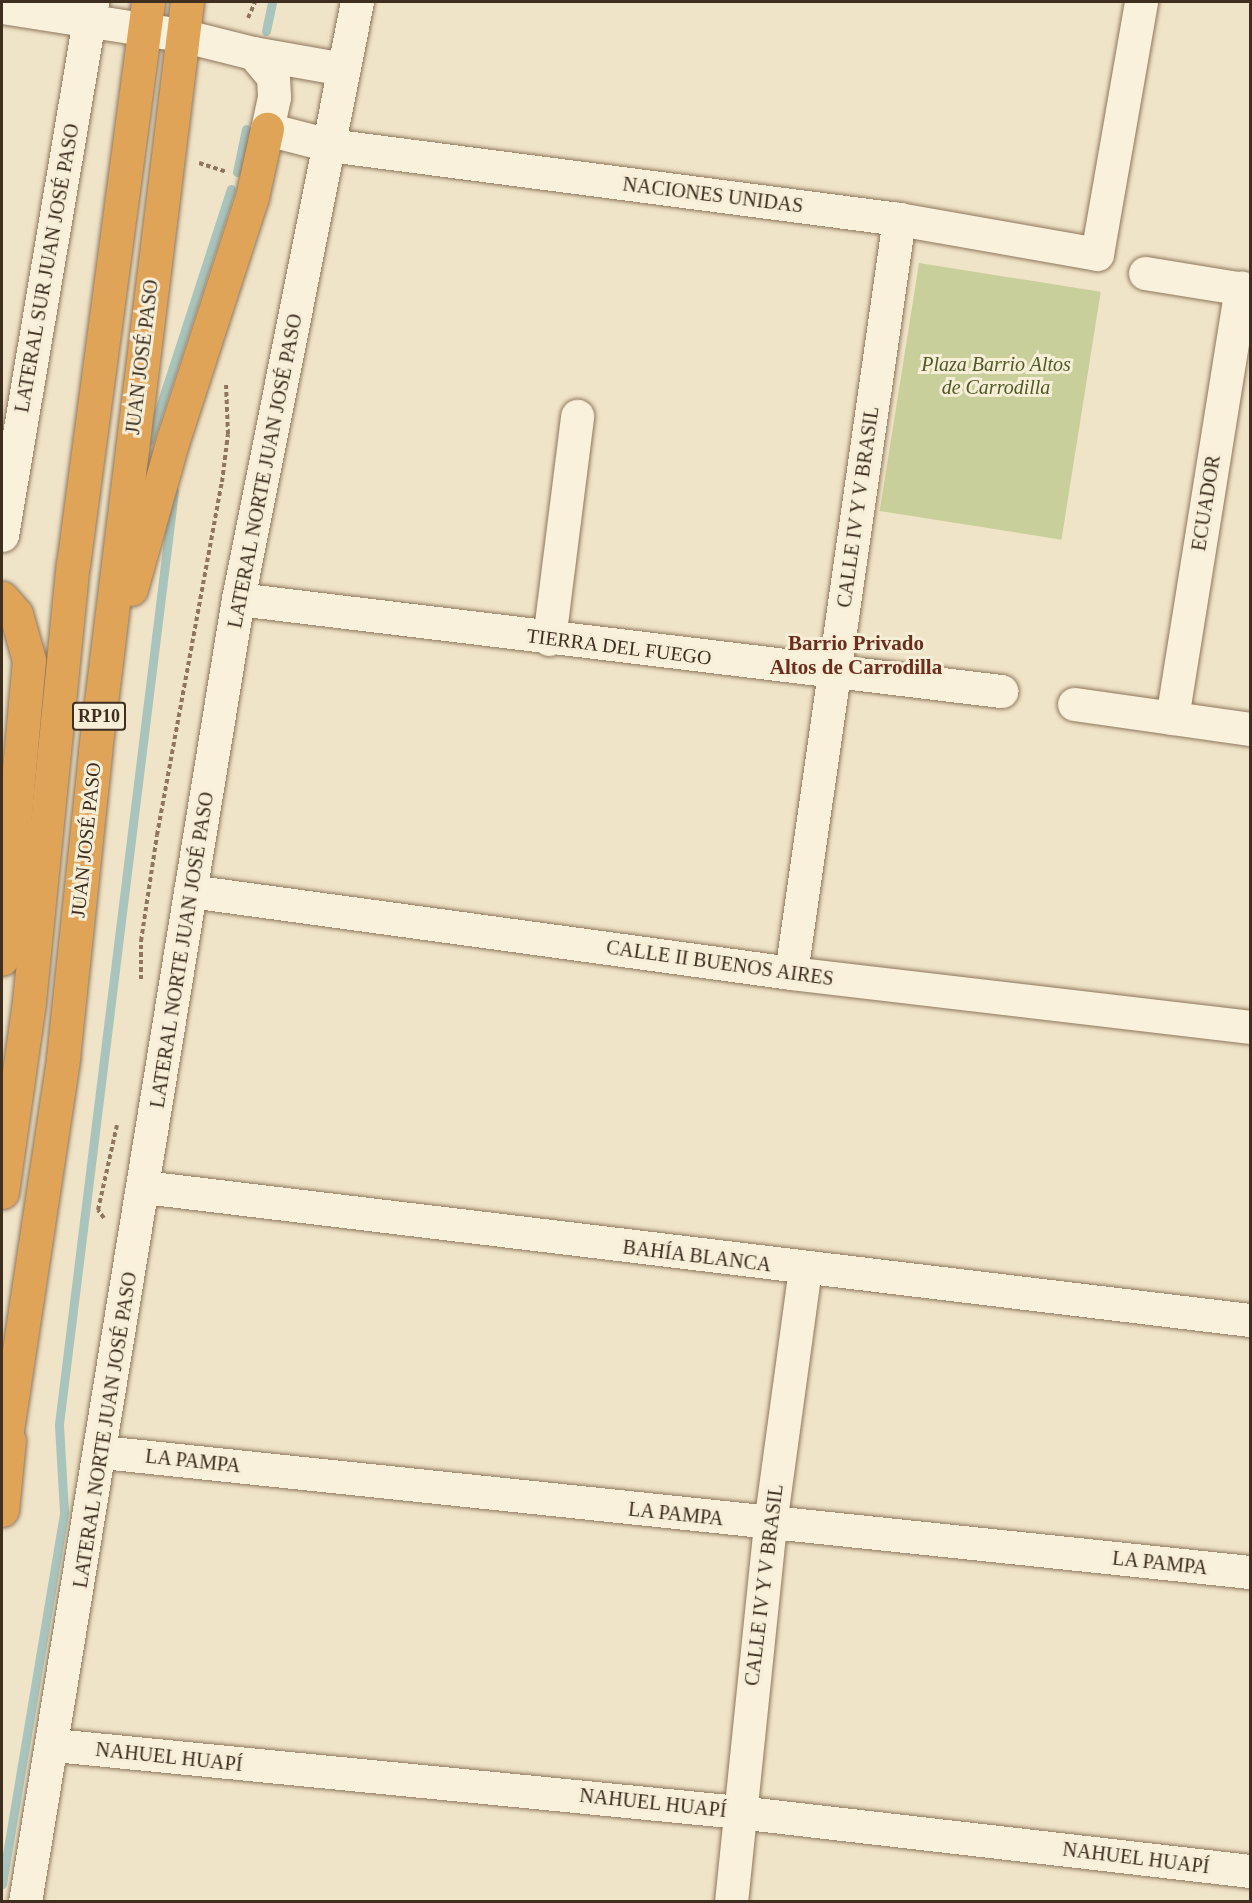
<!DOCTYPE html>
<html>
<head>
<meta charset="utf-8">
<style>
  body { margin:0 }
  #map { position:relative; width:1252px; height:1903px; overflow:hidden; background:#f0e4c8; font-family:"Times New Roman",serif }
  div>[style] { position:absolute }
  [style*='--x'] { left:calc(var(--x)*1px); top:calc(var(--y)*1px); width:calc(var(--w)*1px); rotate:calc(var(--a)*1deg) }
  .green>* { inset:0; background:#c9cf9b; transform-origin:0 0 }
  .stream>* { height:9px; margin:-4.5px; padding:0 4.5px; transform-origin:4.5px; border-radius:4.5px; background:#a9c4bc }
  .path>* { height:4px; margin-top:-2px; transform-origin:0; background:repeating-linear-gradient(90deg,#8d765c 0 4.5px,transparent 0 7.5px) }
  .roads { filter:drop-shadow(0 0 2px #8d765c) drop-shadow(0 0 2px #8d765c) }
  .minor>* { height:33px; margin:-16.5px; padding:0 16.5px; transform-origin:16.5px; border-radius:16.5px; background:#faf1dc }
  .highway>* { height:33px; margin:-16.5px; padding:0 16.5px; transform-origin:16.5px; border-radius:16.5px; background:#e0a458 }
  span { translate:-50% -50%; white-space:nowrap; text-align:center; line-height:1.15; -webkit-text-stroke:6px #f7eed8; paint-order:stroke }
  .shield-label span { padding:2px 4px; background:#f7eed8; border:2px solid; border-radius:4px; -webkit-text-stroke-width:0 }
  .shield-label { font-size:18px; color:#3d2e20; font-weight:700 }
  .street-label { font-size:20px; color:#3d2e20 }
  .park-label { font-size:20px; color:#4d5a26; font-style:italic }
  .neighbourhood-label { font-size:21px; color:#6b2e1e; font-weight:700 }
  .frame { position:absolute; inset:0; border:3px solid #3d2e20; pointer-events:none }
</style>
</head>
<body>
<div id="map">
  <div class="green">
    <i style="left:919px;top:263px;width:184px;height:251px;rotate:9deg"></i>
  </div>
  <div class="stream">
    <i style="--x:266;--y:31;--w:30;--a:-78"></i>
    <i style="--x:237;--y:172;--w:44;--a:-78.2"></i>
    <i style="--x:149;--y:441;--w:265;--a:-72"></i>
    <i style="--x:2;--y:1884;--w:377;--a:-80.5"></i>
    <i style="--x:64;--y:1512;--w:88;--a:-93.3"></i>
    <i style="--x:59;--y:1424;--w:940;--a:-82.97"></i>
  </div>
  <div class="path">
    <i style="--x:248;--y:18;--w:17;--a:-66"></i>
    <i style="--x:199;--y:163;--w:29;--a:18"></i>
    <i style="--x:141;--y:979;--w:38;--a:-90"></i>
    <i style="--x:141;--y:941;--w:107;--a:-81.4"></i>
    <i style="--x:157;--y:835;--w:359;--a:-79.6"></i>
    <i style="--x:222;--y:482;--w:48;--a:-82.9"></i>
    <i style="--x:228;--y:434;--w:49;--a:-92.3"></i>
    <i style="--x:104;--y:1218;--w:10;--a:-127"></i>
    <i style="--x:98;--y:1210;--w:87;--a:-77.4"></i>
  </div>
  <div class="roads">
    <div class="minor">
      <i style="--x:2;--y:7;--w:181;--a:8.9"></i>
      <i style="--x:181;--y:35;--w:74;--a:14"></i>
      <i style="--x:253;--y:53;--w:31;--a:50"></i>
      <i style="--x:273;--y:77;--w:20;--a:87"></i>
      <i style="--x:274;--y:97;--w:33;--a:102"></i>
      <i style="--x:267;--y:129;--w:64;--a:14.5"></i>
      <i style="--x:329;--y:145;--w:575;--a:7.4"></i>
      <i style="--x:899;--y:219;--w:201;--a:10"></i>
      <i style="--x:1097;--y:254;--w:256;--a:-80.1"></i>
      <i style="--x:253;--y:53;--w:92;--a:10"></i>
      <i style="--x:1145;--y:273;--w:106;--a:9.2"></i>
      <i style="--x:2;--y:535;--w:541;--a:-80.42"></i>
      <i style="--x:238;--y:599;--w:769;--a:6.88"></i>
      <i style="--x:549;--y:639;--w:225;--a:-82.8"></i>
      <i style="--x:1074;--y:704;--w:178;--a:8.1"></i>
      <i style="--x:1172;--y:718;--w:436;--a:-80.9"></i>
      <i style="--x:190;--y:891;--w:607;--a:7.77"></i>
      <i style="--x:791;--y:973;--w:462;--a:6.7"></i>
      <i style="--x:791;--y:973;--w:762;--a:-81.85"></i>
      <i style="--x:144;--y:1187;--w:1114;--a:6.86"></i>
      <i style="--x:102;--y:1452;--w:1154;--a:5.97"></i>
      <i style="--x:54;--y:1745;--w:687;--a:5.59"></i>
      <i style="--x:738;--y:1812;--w:515;--a:6.57"></i>
      <i style="--x:25;--y:1902;--w:1320;--a:-80.72"></i>
      <i style="--x:238;--y:599;--w:609;--a:-78.73"></i>
      <i style="--x:731;--y:1902;--w:380;--a:-84.1"></i>
      <i style="--x:770;--y:1524;--w:257;--a:-82.2"></i>
    </div>
    <div class="highway">
      <i style="--x:131;--y:589;--w:155;--a:-74.3"></i>
      <i style="--x:173;--y:440;--w:256;--a:-72"></i>
      <i style="--x:252;--y:197;--w:70;--a:-77.6"></i>
      <i style="--x:2;--y:598;--w:21;--a:49"></i>
      <i style="--x:16;--y:614;--w:48;--a:74.2"></i>
      <i style="--x:29;--y:660;--w:300;--a:95.2"></i>
      <i style="--x:2;--y:1192;--w:192;--a:-81.9"></i>
      <i style="--x:29;--y:1002;--w:439;--a:-84.3"></i>
      <i style="--x:73;--y:565;--w:568;--a:-82.41"></i>
      <i style="--x:2;--y:1463;--w:410;--a:-81.4"></i>
      <i style="--x:63;--y:1058;--w:309;--a:-84"></i>
      <i style="--x:95;--y:751;--w:755;--a:-83"></i>
      <i style="--x:2;--y:1510;--w:70;--a:-84.3"></i>
    </div>
  </div>
  <div class="shield-label">
    <span style="left:99px;top:716px">RP10</span>
  </div>
  <div class="street-label">
    <span style="left:713px;top:195px;rotate:7deg">NACIONES UNIDAS</span>
    <span style="left:47px;top:268px;rotate:-80deg">LATERAL SUR JUAN JOSÉ PASO</span>
    <span style="left:142px;top:357px;rotate:-83deg">JUAN JOSÉ PASO</span>
    <span style="left:265px;top:471px;rotate:-79deg">LATERAL NORTE JUAN JOSÉ PASO</span>
    <span style="left:1206px;top:503px;rotate:-81deg">ECUADOR</span>
    <span style="left:858px;top:507px;rotate:-82deg">CALLE IV Y V BRASIL</span>
    <span style="left:619px;top:647px;rotate:7deg">TIERRA DEL FUEGO</span>
    <span style="left:86px;top:840px;rotate:-84deg">JUAN JOSÉ PASO</span>
    <span style="left:182px;top:950px;rotate:-81deg">LATERAL NORTE JUAN JOSÉ PASO</span>
    <span style="left:720px;top:963px;rotate:8deg">CALLE II BUENOS AIRES</span>
    <span style="left:697px;top:1256px;rotate:7deg">BAHÍA BLANCA</span>
    <span style="left:105px;top:1430px;rotate:-81deg">LATERAL NORTE JUAN JOSÉ PASO</span>
    <span style="left:193px;top:1461px;rotate:6deg">LA PAMPA</span>
    <span style="left:676px;top:1514px;rotate:6deg">LA PAMPA</span>
    <span style="left:1160px;top:1563px;rotate:6deg">LA PAMPA</span>
    <span style="left:764px;top:1585px;rotate:-83deg">CALLE IV Y V BRASIL</span>
    <span style="left:169px;top:1757px;rotate:6deg">NAHUEL HUAPÍ</span>
    <span style="left:653px;top:1803px;rotate:6deg">NAHUEL HUAPÍ</span>
    <span style="left:1136px;top:1858px;rotate:7deg">NAHUEL HUAPÍ</span>
  </div>
  <div class="park-label">
    <span style="left:996px;top:376px">Plaza Barrio Altos<br>de Carrodilla</span>
  </div>
  <div class="neighbourhood-label">
    <span style="left:856px;top:655px">Barrio Privado<br>Altos de Carrodilla</span>
  </div>
  <div class="frame"></div>
</div>
</body>
</html>
